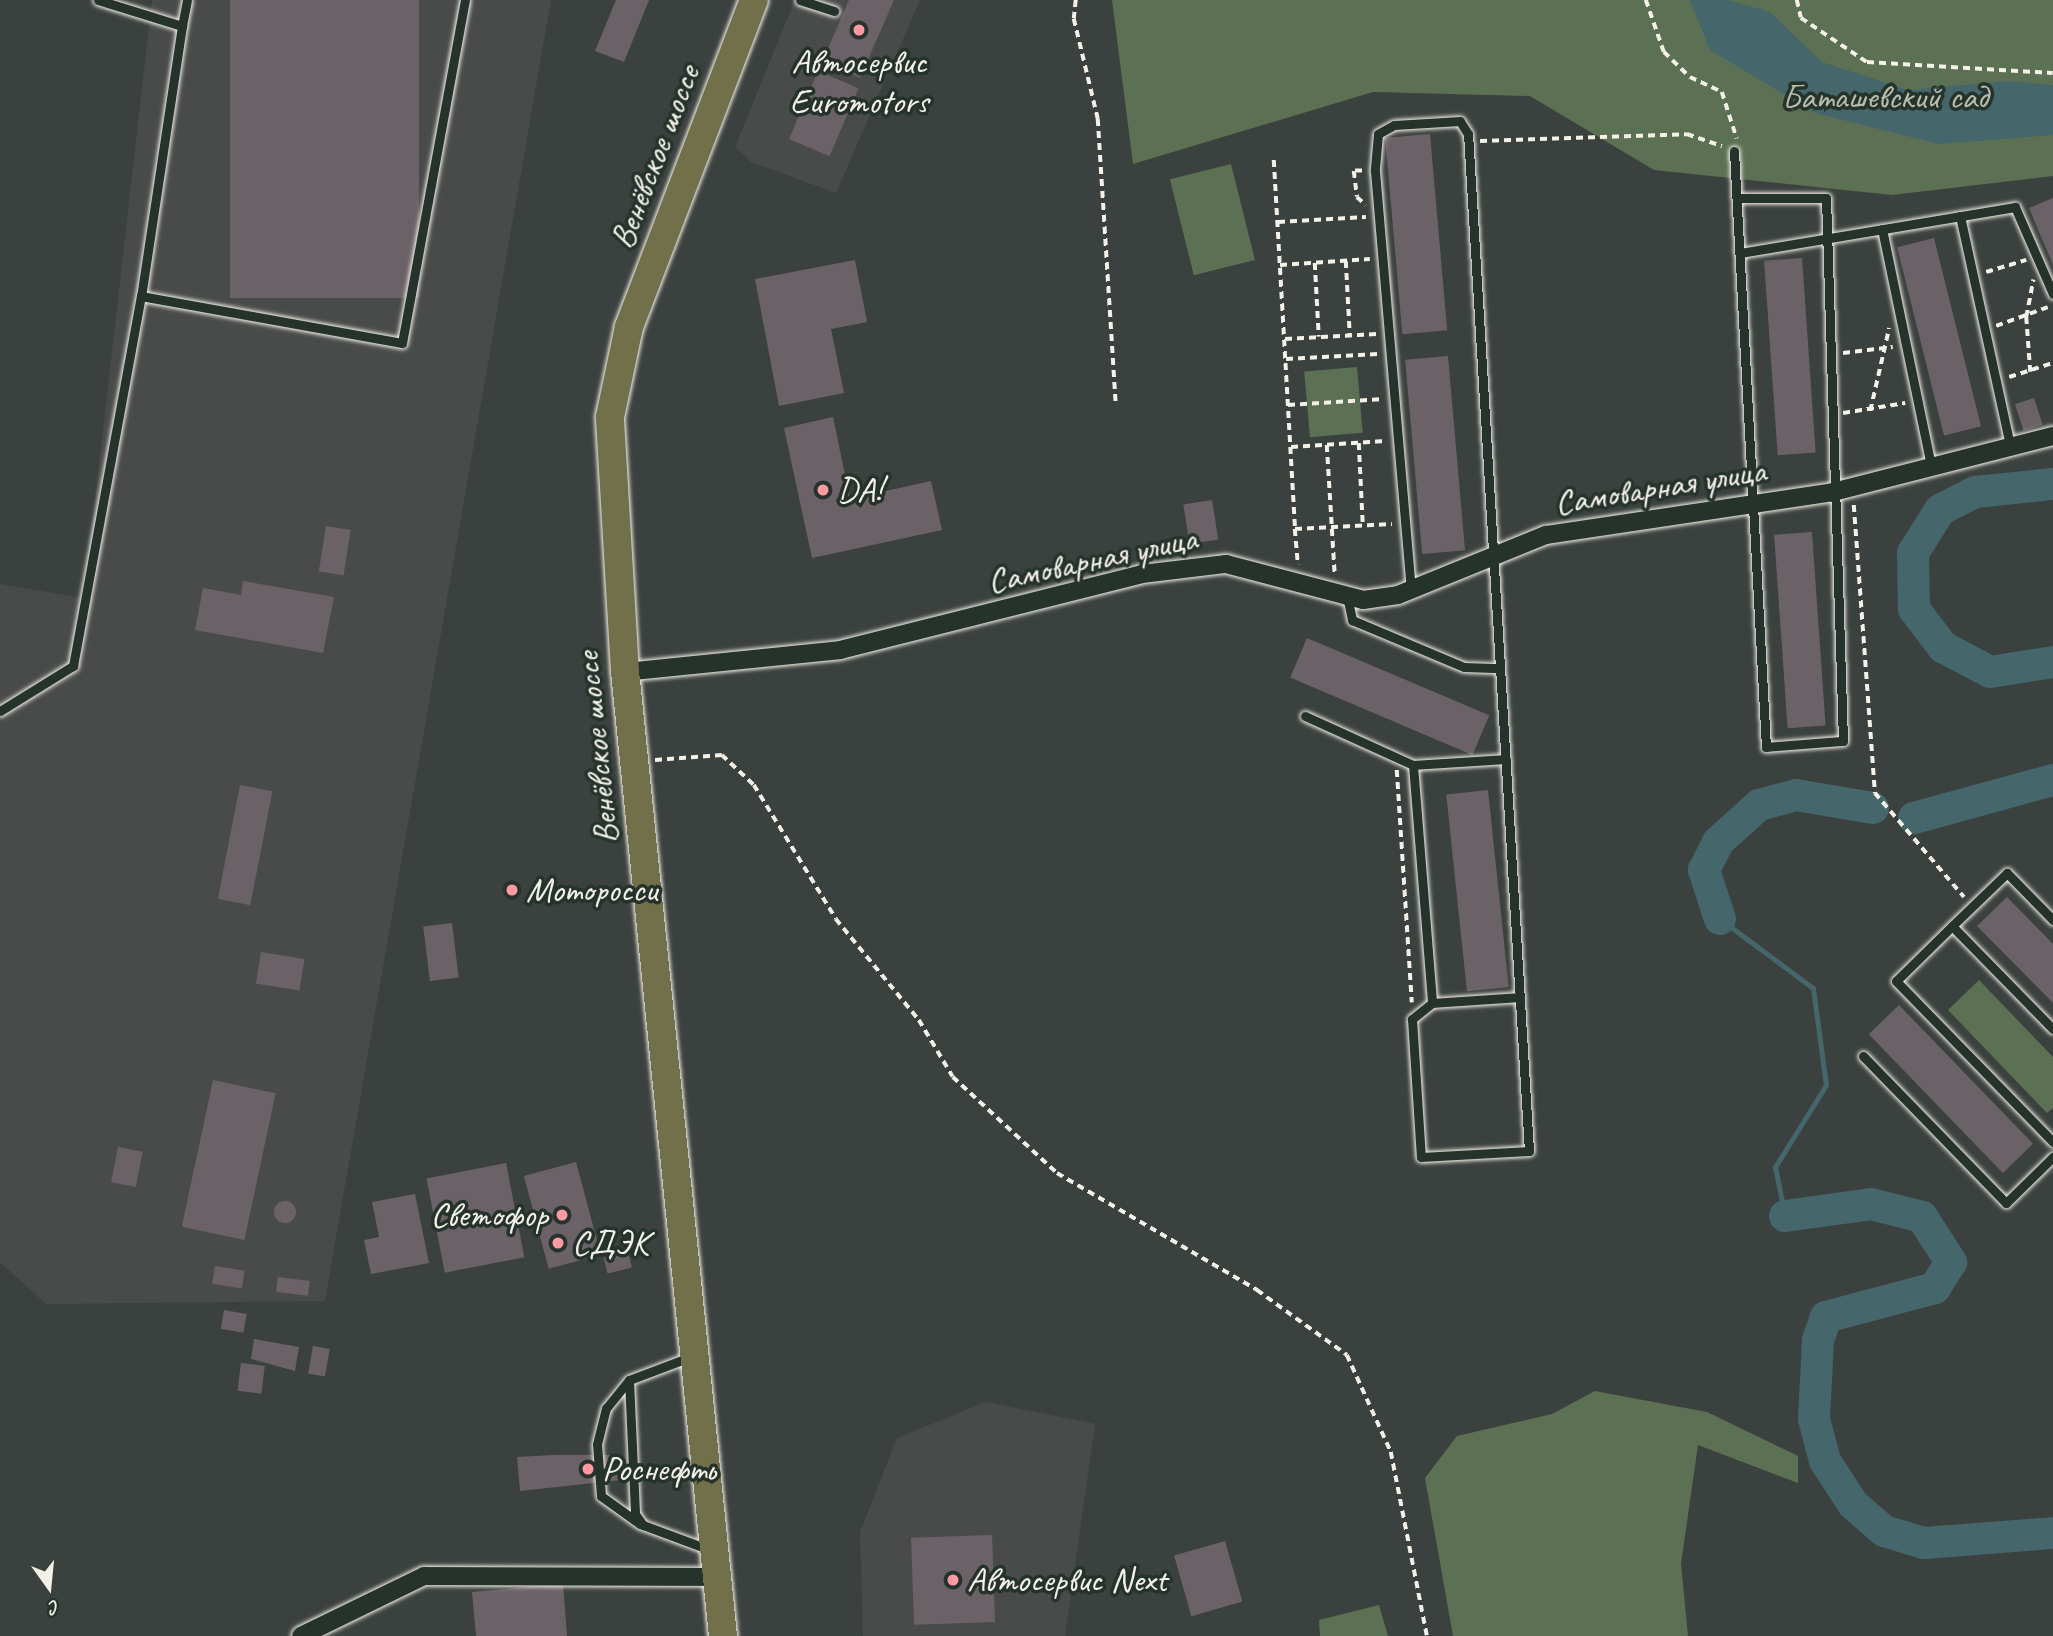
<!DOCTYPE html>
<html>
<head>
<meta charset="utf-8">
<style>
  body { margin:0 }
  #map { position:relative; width:2053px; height:1636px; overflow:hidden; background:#3b413f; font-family:Caveat,sans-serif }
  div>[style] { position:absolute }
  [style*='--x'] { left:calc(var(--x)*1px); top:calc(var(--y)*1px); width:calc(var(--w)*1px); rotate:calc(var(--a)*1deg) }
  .built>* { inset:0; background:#494b4b }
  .green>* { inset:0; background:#5c7053; transform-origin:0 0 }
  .water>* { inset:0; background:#45666b }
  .stream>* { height:5px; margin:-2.5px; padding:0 2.5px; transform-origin:2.5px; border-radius:2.5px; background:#45666b }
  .river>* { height:32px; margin:-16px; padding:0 16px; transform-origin:16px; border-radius:16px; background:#45666b }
  .building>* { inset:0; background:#6b6268; transform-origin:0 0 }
  .round { border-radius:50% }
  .path>* { height:3.5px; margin-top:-1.75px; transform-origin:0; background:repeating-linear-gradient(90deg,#f4f1e8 0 7px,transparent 0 12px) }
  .roads { filter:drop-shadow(0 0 2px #f4f1e8) drop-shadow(0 0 2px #f4f1e8) }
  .lane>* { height:9px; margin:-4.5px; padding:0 4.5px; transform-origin:4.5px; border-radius:4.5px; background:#26332d }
  .street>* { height:18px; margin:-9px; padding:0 9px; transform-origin:9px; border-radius:9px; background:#26332d }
  .primary>* { height:28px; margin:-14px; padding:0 14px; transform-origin:14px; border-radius:14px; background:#71704a }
  .dots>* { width:19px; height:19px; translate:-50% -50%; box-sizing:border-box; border:4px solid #26332d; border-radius:50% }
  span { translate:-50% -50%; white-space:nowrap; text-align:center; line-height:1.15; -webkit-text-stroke:7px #26332d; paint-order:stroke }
  .poi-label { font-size:35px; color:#f4f1e8 }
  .left { translate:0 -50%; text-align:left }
  .right { translate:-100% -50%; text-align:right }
  .park-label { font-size:35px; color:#b7bdac }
  .street-label { font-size:35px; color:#f4f1e8 }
  .north { position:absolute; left:14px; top:1552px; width:70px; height:70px; -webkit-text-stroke:5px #26332d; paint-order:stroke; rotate:165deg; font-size:19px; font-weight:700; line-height:28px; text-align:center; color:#f4f1e8 }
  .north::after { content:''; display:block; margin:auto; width:24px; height:32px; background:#f4f1e8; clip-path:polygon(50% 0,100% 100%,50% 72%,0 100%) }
</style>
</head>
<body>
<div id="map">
  <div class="built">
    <i style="clip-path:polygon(152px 0,551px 0,325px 1301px,46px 1304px,0 1262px,0 584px,84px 598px)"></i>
    <i style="clip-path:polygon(795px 0,920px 0,836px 193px,751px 162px,735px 147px)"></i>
    <i style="clip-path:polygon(986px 1402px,1095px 1424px,1065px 1636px,863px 1636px,860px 1532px,897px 1438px)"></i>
  </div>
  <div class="green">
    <i style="clip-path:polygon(1112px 0,2053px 0,2053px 176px,1892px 195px,1654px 170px,1530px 96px,1373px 92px,1133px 164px)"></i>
    <i style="left:1231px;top:164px;width:99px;height:63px;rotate:76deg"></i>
    <i style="left:1357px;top:367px;width:66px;height:53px;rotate:85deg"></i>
    <i style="clip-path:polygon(1979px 980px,2053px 1057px,2053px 1108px,2047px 1113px,1948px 1010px)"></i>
    <i style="clip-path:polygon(1595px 1391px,1707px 1412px,1798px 1456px,1798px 1483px,1698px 1445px,1681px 1564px,1688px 1636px,1453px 1636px,1425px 1478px,1457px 1436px,1552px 1414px)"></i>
    <i style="clip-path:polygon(1379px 1605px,1388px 1636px,1320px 1636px,1319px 1620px)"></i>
  </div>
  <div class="water">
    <i style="clip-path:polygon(1690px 0,1728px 0,1770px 12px,1822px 62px,1908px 90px,2008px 81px,2053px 85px,2053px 135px,1939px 144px,1815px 113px,1710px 50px)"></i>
  </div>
  <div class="stream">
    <i style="--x:1720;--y:919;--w:116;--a:36.6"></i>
    <i style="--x:1813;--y:988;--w:98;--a:82.4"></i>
    <i style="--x:1826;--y:1085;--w:97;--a:121.9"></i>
    <i style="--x:1775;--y:1167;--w:50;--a:78.5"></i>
  </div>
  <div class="river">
    <i style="--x:2053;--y:484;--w:78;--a:174.1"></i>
    <i style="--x:1975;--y:492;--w:39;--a:153"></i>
    <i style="--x:1940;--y:510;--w:51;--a:122.1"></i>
    <i style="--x:1913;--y:553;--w:56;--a:89"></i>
    <i style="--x:1914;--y:609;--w:48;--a:52.7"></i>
    <i style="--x:1943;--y:647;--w:53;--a:28"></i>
    <i style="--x:1990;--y:672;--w:64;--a:-9"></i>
    <i style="--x:1914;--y:818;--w:144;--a:-15.3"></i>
    <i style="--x:1720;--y:919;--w:52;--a:-108.1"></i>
    <i style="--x:1704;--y:870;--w:31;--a:-63"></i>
    <i style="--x:1718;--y:842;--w:55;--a:-42.1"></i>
    <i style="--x:1759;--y:805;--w:38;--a:-15"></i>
    <i style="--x:1796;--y:795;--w:78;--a:9.6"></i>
    <i style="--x:1785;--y:1216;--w:87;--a:-7.9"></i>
    <i style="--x:1871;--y:1204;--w:53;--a:14.3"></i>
    <i style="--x:1922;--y:1217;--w:54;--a:57.2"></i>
    <i style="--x:1951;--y:1262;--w:31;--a:122"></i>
    <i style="--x:1935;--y:1288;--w:113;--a:165.1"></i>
    <i style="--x:1826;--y:1317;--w:24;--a:109"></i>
    <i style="--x:1818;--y:1340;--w:79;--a:92.9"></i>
    <i style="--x:1814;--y:1419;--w:43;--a:75.3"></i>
    <i style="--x:1825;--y:1461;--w:51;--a:56.9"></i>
    <i style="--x:1853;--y:1504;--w:41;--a:41.1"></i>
    <i style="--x:1884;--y:1531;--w:42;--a:16.7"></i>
    <i style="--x:1924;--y:1543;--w:129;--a:-4.4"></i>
  </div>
  <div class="building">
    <i style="left:230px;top:0;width:189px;height:298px"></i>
    <i style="clip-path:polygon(616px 0,649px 0,624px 62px,595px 51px)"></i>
    <i style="clip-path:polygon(849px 0,894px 0,860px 78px,823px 60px)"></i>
    <i style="left:818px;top:71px;width:44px;height:74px;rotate:23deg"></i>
    <i style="left:1430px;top:134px;width:197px;height:45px;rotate:85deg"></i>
    <i style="clip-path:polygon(2053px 198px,2053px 265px,2029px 208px)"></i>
    <i style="left:1934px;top:238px;width:194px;height:38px;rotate:76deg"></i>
    <i style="left:1802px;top:258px;width:195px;height:38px;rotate:86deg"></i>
    <i style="clip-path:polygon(855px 260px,867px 322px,831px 329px,844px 393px,779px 406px,755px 279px)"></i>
    <i style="left:1448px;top:356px;width:195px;height:43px;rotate:85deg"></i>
    <i style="left:2034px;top:398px;width:28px;height:20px;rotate:72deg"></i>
    <i style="clip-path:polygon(833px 417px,850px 499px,931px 481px,942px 530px,812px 558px,784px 428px)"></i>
    <i style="left:1212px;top:500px;width:40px;height:29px;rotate:81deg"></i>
    <i style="left:326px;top:526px;width:25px;height:46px;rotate:9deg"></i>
    <i style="left:1812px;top:532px;width:194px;height:38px;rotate:86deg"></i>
    <i style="clip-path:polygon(243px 581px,334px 597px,323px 653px,195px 630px,203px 588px,241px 595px)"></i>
    <i style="left:1307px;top:638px;width:198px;height:43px;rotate:23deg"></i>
    <i style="left:240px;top:785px;width:33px;height:116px;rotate:11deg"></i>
    <i style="left:1488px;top:790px;width:198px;height:42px;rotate:84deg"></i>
    <i style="clip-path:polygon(2007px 897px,2053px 944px,2053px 1003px,1977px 926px)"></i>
    <i style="left:452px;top:923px;width:55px;height:29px;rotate:83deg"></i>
    <i style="left:261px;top:952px;width:44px;height:32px;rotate:9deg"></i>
    <i style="left:1899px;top:1005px;width:193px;height:42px;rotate:46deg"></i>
    <i style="left:213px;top:1080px;width:64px;height:150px;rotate:12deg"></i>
    <i style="left:118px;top:1147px;width:25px;height:36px;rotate:11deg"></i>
    <i style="left:576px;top:1162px;width:96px;height:54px;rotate:75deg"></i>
    <i style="left:506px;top:1163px;width:96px;height:81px;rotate:79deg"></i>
    <i style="clip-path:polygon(415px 1194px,429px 1263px,371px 1274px,364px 1240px,379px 1237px,372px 1202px)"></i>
    <i class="round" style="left:274px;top:1201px;width:22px;height:22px"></i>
    <i style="left:628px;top:1252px;width:16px;height:25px;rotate:76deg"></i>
    <i style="left:215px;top:1266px;width:30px;height:18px;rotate:9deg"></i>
    <i style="left:278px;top:1277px;width:32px;height:15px;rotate:7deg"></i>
    <i style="left:224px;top:1310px;width:23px;height:19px;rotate:10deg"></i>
    <i style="clip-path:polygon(254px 1339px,299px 1347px,295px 1371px,251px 1359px)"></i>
    <i style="left:313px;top:1346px;width:17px;height:28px;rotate:10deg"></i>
    <i style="left:241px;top:1363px;width:24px;height:28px;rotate:7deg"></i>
    <i style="clip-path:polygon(554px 1455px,619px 1455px,621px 1480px,520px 1491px,517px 1457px)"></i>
    <i style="left:992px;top:1535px;width:87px;height:81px;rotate:88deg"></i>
    <i style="left:1225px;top:1541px;width:63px;height:53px;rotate:74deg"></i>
    <i style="clip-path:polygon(563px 1584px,567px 1636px,476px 1636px,472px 1592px)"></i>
  </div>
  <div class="path">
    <i style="--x:1076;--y:0;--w:19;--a:96"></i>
    <i style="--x:1074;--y:19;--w:103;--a:76.5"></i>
    <i style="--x:1098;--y:119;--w:287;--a:86.4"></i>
    <i style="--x:1646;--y:0;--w:55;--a:70.9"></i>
    <i style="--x:1664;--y:52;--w:36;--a:44"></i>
    <i style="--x:1690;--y:77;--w:35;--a:25"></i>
    <i style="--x:1722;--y:92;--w:49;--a:72.3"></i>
    <i style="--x:1797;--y:0;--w:18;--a:77"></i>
    <i style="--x:1801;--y:18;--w:79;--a:33.7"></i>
    <i style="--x:1867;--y:62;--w:186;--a:3.4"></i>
    <i style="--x:1480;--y:141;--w:207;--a:-1.9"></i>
    <i style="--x:1687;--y:134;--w:37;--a:19"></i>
    <i style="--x:1274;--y:160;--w:370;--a:86.7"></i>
    <i style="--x:1295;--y:529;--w:97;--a:-3"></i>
    <i style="--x:1362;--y:171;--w:8;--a:180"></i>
    <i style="--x:1354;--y:171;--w:26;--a:83"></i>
    <i style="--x:1357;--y:197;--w:12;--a:42"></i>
    <i style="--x:1278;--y:222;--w:88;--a:-3.3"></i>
    <i style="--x:1346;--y:261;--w:75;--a:86.9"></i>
    <i style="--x:1315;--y:263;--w:74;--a:86.9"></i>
    <i style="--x:1280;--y:265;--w:90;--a:-3.8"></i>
    <i style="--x:1986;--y:272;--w:42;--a:-16.7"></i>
    <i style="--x:1996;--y:326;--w:55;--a:-20.1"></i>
    <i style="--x:1285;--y:339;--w:92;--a:-3.1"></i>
    <i style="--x:1843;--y:353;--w:50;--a:-6.8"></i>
    <i style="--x:1286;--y:359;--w:92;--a:-3.1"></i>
    <i style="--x:2030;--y:372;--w:55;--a:-94.2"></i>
    <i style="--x:2026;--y:317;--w:38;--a:-79"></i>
    <i style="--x:2009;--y:377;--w:46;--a:-17.7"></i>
    <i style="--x:1288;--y:405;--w:96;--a:-3.6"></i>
    <i style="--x:1870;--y:411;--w:85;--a:-77.1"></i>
    <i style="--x:1843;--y:413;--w:63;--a:-9.2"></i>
    <i style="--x:1359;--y:443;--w:82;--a:87.2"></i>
    <i style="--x:1327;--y:445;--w:129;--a:86.5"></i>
    <i style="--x:1291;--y:447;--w:94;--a:-3.7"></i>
    <i style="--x:1854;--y:505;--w:289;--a:85.8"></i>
    <i style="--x:1875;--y:793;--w:137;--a:49.4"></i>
    <i style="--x:1295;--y:529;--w:36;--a:85"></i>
    <i style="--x:655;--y:760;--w:67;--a:-4.3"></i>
    <i style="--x:722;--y:755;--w:44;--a:43.2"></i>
    <i style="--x:754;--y:785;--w:157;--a:58.5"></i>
    <i style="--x:836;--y:919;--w:131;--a:50.6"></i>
    <i style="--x:919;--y:1020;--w:66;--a:59.2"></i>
    <i style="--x:953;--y:1077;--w:142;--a:42.7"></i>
    <i style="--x:1057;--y:1173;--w:232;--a:30.3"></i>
    <i style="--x:1257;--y:1290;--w:111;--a:35.8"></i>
    <i style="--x:1347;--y:1355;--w:107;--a:65.6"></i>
    <i style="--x:1391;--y:1452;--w:187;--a:78.9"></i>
    <i style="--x:1397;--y:770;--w:233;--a:86.3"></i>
  </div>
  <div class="roads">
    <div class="lane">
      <i style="--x:98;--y:0;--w:88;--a:17.2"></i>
      <i style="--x:182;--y:26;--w:273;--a:98.6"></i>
      <i style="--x:141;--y:296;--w:265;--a:10.2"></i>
      <i style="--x:402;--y:343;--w:349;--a:-79.6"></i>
      <i style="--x:800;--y:0;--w:36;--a:18"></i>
      <i style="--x:182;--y:26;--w:26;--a:-79"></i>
      <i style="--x:1734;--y:151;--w:597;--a:86.93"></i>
      <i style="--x:1766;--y:747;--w:77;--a:-4.5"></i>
      <i style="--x:1843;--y:741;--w:543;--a:-91.79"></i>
      <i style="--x:1826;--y:198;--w:89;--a:180"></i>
      <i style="--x:1960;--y:216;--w:235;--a:77.7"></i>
      <i style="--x:1882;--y:229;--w:242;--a:78.3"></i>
      <i style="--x:1740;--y:253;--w:279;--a:-9.5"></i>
      <i style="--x:2015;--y:207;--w:95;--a:66.4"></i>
      <i style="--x:1347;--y:596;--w:25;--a:78"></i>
      <i style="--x:1352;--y:620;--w:121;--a:22.8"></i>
      <i style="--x:1464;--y:667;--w:36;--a:2"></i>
      <i style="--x:0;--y:711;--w:86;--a:-31.7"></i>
      <i style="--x:73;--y:666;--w:376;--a:-79.6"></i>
      <i style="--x:1305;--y:716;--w:119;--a:24.4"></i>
      <i style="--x:1413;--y:765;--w:239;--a:85.4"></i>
      <i style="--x:1432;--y:1003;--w:26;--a:141"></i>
      <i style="--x:1412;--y:1019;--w:138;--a:86.3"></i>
      <i style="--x:1421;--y:1157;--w:108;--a:-3.2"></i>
      <i style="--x:1529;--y:1151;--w:1019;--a:-93.43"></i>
      <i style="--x:1468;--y:134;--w:15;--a:-122"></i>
      <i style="--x:1460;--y:121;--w:66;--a:176.5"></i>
      <i style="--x:1394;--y:125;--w:18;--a:151"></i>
      <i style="--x:1378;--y:134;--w:37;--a:95"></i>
      <i style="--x:1375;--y:171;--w:422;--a:85.1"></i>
      <i style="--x:1413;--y:765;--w:93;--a:-3.7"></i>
      <i style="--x:2053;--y:920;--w:66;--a:-134.4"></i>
      <i style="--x:2007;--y:873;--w:76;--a:136.1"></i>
      <i style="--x:1952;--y:926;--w:144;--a:45.6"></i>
      <i style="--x:1952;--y:926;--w:78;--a:135.5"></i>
      <i style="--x:1896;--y:981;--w:225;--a:45.7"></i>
      <i style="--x:1432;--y:1003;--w:88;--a:-3.9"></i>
      <i style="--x:1863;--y:1056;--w:205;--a:45.8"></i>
      <i style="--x:2006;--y:1203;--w:66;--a:-44.4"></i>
      <i style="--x:690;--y:1357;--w:65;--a:159.3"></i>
      <i style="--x:629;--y:1380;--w:134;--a:87.4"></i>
      <i style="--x:635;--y:1514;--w:14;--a:54"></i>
      <i style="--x:643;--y:1525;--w:69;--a:20.3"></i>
      <i style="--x:629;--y:1380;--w:36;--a:129"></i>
      <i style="--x:606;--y:1408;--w:37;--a:104"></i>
      <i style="--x:597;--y:1444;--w:52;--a:85.6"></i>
      <i style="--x:601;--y:1496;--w:48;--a:35.7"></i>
    </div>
    <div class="street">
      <i style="--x:625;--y:672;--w:216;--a:-5.8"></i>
      <i style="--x:840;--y:650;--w:311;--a:-14.1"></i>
      <i style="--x:1142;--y:574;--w:85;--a:-6.8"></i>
      <i style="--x:1226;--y:564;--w:142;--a:14.7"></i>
      <i style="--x:1363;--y:600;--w:35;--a:-8"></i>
      <i style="--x:1398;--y:595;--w:160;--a:-22.1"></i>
      <i style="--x:1546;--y:535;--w:290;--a:-8.5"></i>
      <i style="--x:1833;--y:492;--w:227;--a:-14.3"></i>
      <i style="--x:301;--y:1636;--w:137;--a:-26"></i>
      <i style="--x:424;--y:1576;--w:293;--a:0.2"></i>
    </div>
    <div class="primary">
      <i style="--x:723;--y:1636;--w:969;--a:-95.8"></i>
      <i style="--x:625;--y:672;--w:255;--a:-93.4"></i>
      <i style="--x:610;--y:417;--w:92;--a:-78.1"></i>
      <i style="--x:629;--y:327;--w:350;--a:-69.1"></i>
    </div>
  </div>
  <div class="dots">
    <i style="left:859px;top:30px;background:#ff9aa2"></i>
    <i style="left:823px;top:490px;background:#ff9aa2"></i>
    <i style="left:512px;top:890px;background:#ff9aa2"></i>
    <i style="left:562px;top:1215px;background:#ff9aa2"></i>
    <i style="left:558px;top:1243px;background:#ff9aa2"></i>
    <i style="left:588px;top:1469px;background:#ff9aa2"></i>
    <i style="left:953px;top:1580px;background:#ff9aa2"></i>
  </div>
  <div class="poi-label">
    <span style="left:859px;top:82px">Автосервис<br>Euromotors</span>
    <span class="left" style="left:837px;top:490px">DA!</span>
    <span class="left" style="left:526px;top:890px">Моторосси</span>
    <span class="right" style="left:548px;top:1215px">Светофор</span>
    <span class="left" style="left:572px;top:1243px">СДЭК</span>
    <span class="left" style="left:602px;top:1469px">Роснефть</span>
    <span class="left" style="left:967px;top:1580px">Автосервис Next</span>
  </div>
  <div class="park-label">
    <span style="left:1885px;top:97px">Баташевский сад</span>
  </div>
  <div class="street-label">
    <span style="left:655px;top:157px;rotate:-69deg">Венёвское шоссе</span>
    <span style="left:1660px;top:487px;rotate:-9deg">Самоварная улица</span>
    <span style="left:1092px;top:560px;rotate:-12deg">Самоварная улица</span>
    <span style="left:597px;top:748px;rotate:-96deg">Венёвское шоссе</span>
  </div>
  <div class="north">С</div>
</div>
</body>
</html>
